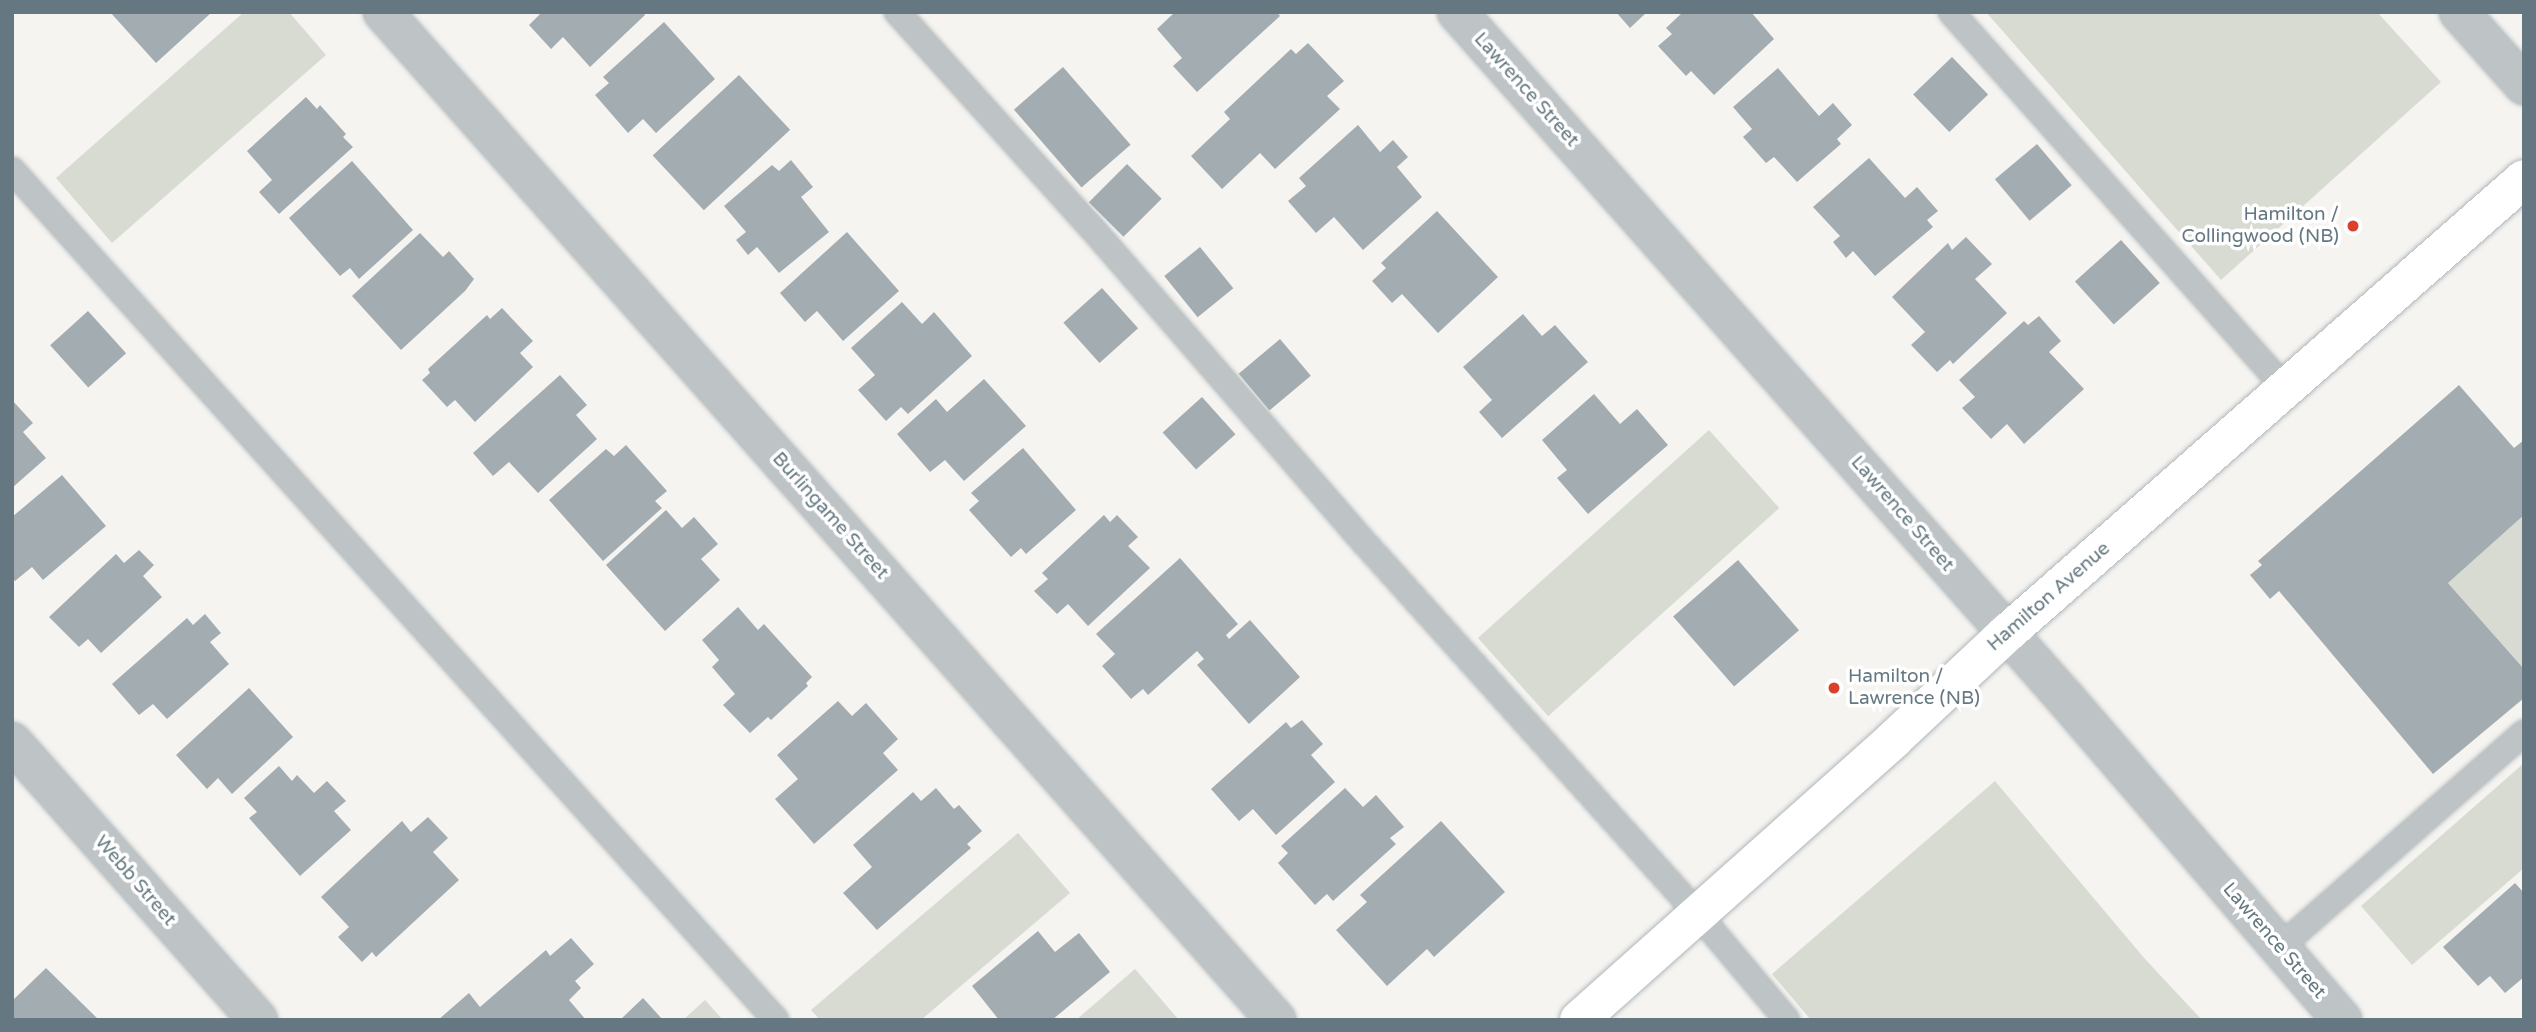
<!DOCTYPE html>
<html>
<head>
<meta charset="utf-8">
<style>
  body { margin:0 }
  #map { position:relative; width:2536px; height:1032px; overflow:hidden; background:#f5f4f1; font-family:"Varela Round",sans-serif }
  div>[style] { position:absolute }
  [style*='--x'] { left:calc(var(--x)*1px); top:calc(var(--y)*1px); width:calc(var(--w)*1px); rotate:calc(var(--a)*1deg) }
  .green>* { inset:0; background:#d7dbd2; transform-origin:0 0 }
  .building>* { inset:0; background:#a3adb1; transform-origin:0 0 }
  .roads { filter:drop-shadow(0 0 2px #b0b7ba) drop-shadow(0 0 2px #b0b7ba) }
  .lane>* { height:24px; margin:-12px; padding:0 12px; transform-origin:12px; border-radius:12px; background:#bec3c5 }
  .street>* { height:38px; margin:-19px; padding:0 19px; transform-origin:19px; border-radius:19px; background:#bec3c5 }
  .secondary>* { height:38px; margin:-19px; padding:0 19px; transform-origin:19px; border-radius:19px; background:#fff }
  .dots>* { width:19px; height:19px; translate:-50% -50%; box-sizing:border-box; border:4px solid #fff; border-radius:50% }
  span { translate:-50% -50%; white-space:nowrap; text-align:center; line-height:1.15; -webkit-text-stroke:7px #fff; paint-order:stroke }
  .street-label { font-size:19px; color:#657881 }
  .poi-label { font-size:19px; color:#657881 }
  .right { translate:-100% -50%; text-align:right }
  .left { translate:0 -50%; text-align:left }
  .frame { position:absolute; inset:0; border:14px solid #657881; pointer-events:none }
</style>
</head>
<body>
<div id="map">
  <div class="green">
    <i style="clip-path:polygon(244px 12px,289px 12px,326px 55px,112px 243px,56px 178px)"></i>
    <i style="clip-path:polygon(1986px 12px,2377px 12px,2441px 82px,2221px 280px)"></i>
    <i style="left:1709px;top:430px;width:105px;height:311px;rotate:48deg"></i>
    <i style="clip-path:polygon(2524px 515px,2524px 669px,2448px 583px)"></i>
    <i style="clip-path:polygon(2524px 763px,2524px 868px,2412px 965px,2361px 906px)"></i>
    <i style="clip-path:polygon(1995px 781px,2145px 959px,2202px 1020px,1811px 1020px,1772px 974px)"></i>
    <i style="clip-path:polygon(1018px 833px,1070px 893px,921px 1020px,820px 1020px,811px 1010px)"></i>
    <i style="clip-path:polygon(1135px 969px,1179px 1020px,1076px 1020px)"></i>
    <i style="clip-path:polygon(705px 1000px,723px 1020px,683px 1020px)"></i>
  </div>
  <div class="building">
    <i style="clip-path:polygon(110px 12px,212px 12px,156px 63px)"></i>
    <i style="clip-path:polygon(542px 12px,643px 12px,645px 15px,590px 67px,563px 37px,551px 49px,529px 25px)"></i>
    <i style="clip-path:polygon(1175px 12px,1277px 12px,1280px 16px,1197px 92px,1173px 66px,1182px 58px,1157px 29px)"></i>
    <i style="clip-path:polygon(1616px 12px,1647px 12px,1630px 28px)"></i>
    <i style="clip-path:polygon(1683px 12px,1751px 12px,1774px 39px,1714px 95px,1691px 71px,1686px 76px,1658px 46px,1672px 34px,1666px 28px)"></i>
    <i style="clip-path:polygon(664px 22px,715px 79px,656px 133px,643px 119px,628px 133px,595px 95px,609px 83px,603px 77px)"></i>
    <i style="clip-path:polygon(1308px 43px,1344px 81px,1327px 96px,1340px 109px,1275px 169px,1260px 153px,1222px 189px,1191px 156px,1230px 119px,1224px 112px,1291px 49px,1296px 54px)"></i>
    <i style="left:1952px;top:57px;width:52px;height:54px;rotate:46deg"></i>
    <i style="left:1063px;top:67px;width:103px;height:65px;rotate:49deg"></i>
    <i style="clip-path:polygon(1778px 68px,1819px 116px,1833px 103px,1852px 125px,1837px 139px,1841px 144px,1797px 182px,1774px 157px,1766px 163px,1743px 137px,1752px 129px,1733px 107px)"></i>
    <i style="left:739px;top:75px;width:75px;height:118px;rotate:47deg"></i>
    <i style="clip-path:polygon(306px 97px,317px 109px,320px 105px,346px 134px,343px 137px,353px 147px,279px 214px,259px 192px,272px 180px,247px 151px)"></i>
    <i style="clip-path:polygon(1358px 125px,1380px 152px,1393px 140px,1408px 157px,1397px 167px,1422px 197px,1363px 250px,1334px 217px,1316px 233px,1288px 201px,1306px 186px,1299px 178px)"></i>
    <i style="left:2037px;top:144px;width:54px;height:55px;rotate:50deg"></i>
    <i style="clip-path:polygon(1869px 158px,1905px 198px,1917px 187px,1938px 211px,1927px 220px,1933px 227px,1875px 276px,1853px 251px,1846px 258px,1833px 242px,1840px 236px,1813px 207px)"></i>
    <i style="clip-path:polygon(791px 160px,813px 187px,801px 197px,829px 232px,779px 273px,757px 247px,748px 255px,736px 240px,746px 232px,724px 206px,772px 165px,779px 171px)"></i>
    <i style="clip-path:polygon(352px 161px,413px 230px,359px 279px,350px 268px,340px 276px,289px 218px)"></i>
    <i style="left:1127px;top:164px;width:49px;height:54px;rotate:45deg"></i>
    <i style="clip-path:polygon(1437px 211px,1498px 277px,1438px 333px,1402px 294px,1392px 303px,1372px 281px,1386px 268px,1381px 263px)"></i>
    <i style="clip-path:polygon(847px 232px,899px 291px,843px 341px,817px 311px,805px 322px,780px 293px)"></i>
    <i style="clip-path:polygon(420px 233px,443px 257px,449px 251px,474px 279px,465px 291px,401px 350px,352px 296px)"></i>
    <i style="clip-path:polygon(1966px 237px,1992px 264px,1975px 279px,2007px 313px,1953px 364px,1950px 360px,1937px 372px,1911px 345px,1925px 332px,1892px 297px,1948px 243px,1952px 250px)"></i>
    <i style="left:2121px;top:240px;width:58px;height:62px;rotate:48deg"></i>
    <i style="left:1200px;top:247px;width:53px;height:46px;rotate:51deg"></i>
    <i style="left:1102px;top:288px;width:54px;height:52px;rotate:48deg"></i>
    <i style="clip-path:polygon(902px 302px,922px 324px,934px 312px,972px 356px,908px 414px,901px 407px,886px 421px,858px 390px,875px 375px,851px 348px)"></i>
    <i style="clip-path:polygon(502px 308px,533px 341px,520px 353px,533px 367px,475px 422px,455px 400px,447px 407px,422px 380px,430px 373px,428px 369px,487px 315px,490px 319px)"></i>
    <i style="left:88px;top:311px;width:57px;height:51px;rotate:48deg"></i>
    <i style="clip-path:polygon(1523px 314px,1542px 336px,1555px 325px,1588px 362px,1502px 438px,1479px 412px,1492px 400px,1463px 367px)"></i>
    <i style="clip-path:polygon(2039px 316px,2061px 341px,2049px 352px,2084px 389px,2024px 444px,2007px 424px,1991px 439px,1962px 408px,1975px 397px,1959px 380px,2024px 321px,2028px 325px)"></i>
    <i style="left:1280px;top:339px;width:48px;height:54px;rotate:50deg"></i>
    <i style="clip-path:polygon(560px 375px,587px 405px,576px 415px,597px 439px,538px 493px,509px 462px,493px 476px,473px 453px)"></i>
    <i style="clip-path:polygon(984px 379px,1026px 426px,964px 481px,945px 460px,930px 472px,897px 434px,936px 399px,947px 412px)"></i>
    <i style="clip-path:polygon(2459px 385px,2514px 448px,2524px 440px,2524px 515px,2448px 583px,2524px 669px,2524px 698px,2433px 774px,2279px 591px,2270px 599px,2250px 575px,2262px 565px,2258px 561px)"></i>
    <i style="clip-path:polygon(1594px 394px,1620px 424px,1637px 409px,1668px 445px,1588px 514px,1557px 478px,1567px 470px,1542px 440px)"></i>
    <i style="left:1202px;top:397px;width:50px;height:53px;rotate:48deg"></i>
    <i style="clip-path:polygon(12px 400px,33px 423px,23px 432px,46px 458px,12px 488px)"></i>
    <i style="clip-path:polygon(626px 445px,667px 491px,655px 501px,662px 508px,603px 561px,549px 500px,606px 449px,614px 456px)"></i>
    <i style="clip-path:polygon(1023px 448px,1076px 510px,1026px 554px,1021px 548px,1011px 557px,969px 510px,979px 501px,971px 493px)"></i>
    <i style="clip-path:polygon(62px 475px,106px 526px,43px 580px,32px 567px,15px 581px,12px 578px,12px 517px)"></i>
    <i style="clip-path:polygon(666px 510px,682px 528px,694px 517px,718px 544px,701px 559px,720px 580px,665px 631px,606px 565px)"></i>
    <i style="clip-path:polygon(1104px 515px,1110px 522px,1117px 515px,1138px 537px,1128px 546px,1150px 568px,1088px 626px,1068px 604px,1057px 614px,1034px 591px,1048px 579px,1042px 573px)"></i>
    <i style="clip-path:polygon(139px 550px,154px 565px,143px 576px,162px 597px,101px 653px,88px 639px,79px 647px,49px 617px,116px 554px,124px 563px)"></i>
    <i style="clip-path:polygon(1180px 558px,1238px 624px,1226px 635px,1229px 639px,1250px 620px,1300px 677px,1249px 724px,1197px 665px,1204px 659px,1197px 651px,1148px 695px,1143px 689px,1131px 699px,1102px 666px,1115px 654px,1096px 634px)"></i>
    <i style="left:1738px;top:560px;width:93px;height:86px;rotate:49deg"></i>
    <i style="clip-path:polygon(738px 607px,758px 630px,764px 624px,812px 677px,806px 683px,808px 686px,771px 720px,768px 717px,750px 733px,723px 705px,735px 694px,712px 667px,719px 660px,702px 640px)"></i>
    <i style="clip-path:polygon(205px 614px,221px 633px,210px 642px,229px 664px,167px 719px,153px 704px,139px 715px,112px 684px,187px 618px,193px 625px)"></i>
    <i style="clip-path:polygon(249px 688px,293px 737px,232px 794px,218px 778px,207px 789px,176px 755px)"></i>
    <i style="clip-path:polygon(838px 701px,852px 716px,866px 703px,898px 739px,883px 753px,898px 770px,814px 844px,775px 799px,798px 779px,777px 755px)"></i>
    <i style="clip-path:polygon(1302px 720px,1323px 744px,1311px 755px,1335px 782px,1276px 835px,1253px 809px,1239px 821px,1211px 789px,1286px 722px,1291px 728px)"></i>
    <i style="clip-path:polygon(279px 766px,292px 781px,297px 775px,314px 793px,327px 781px,346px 801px,334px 811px,351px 830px,300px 876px,249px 818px,257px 812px,244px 798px)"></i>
    <i style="clip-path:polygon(936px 788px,954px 809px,959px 805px,982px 831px,967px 844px,971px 848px,877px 930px,843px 893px,872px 867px,853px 845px,913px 792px,921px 801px)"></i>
    <i style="clip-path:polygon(1345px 788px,1363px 807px,1376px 795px,1404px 827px,1390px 838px,1396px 844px,1333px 901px,1327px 894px,1315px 905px,1278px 863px,1288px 853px,1281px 846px)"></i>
    <i style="clip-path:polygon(428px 817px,448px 838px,433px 852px,459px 880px,376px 957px,372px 952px,362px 962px,338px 937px,349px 927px,321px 897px,402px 821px,411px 832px)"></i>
    <i style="clip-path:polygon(1441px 821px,1505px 892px,1434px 957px,1427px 949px,1387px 986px,1336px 930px,1367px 902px,1360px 895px)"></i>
    <i style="clip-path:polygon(2515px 883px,2524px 893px,2524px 977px,2505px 993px,2490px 976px,2478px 986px,2443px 947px)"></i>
    <i style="clip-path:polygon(1038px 931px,1055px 952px,1079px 933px,1110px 972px,1052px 1020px,999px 1020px,972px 986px)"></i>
    <i style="clip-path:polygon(571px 938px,594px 964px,575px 981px,581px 988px,569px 1000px,586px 1020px,438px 1020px,469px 993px,480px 1007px,546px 950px,550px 956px)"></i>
    <i style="clip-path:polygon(46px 968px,99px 1020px,12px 1020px,12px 1001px)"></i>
    <i style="clip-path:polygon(643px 998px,663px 1020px,620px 1020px)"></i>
  </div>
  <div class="roads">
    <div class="lane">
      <i style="--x:897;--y:12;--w:288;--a:48"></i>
      <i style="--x:1090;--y:226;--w:403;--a:49.1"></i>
      <i style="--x:1354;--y:531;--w:515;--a:48.07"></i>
      <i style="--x:1698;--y:914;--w:138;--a:50"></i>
      <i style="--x:1951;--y:12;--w:506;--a:48.37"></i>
      <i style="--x:12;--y:170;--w:1143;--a:48.05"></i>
      <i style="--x:2279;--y:948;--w:326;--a:-41.3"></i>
    </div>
    <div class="street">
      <i style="--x:383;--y:12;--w:1347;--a:48.46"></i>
      <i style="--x:1457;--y:12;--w:917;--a:48.45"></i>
      <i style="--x:2065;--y:698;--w:425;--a:49.3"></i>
      <i style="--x:2459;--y:12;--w:98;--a:48.3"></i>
      <i style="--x:12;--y:742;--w:371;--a:48.5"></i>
    </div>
    <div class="secondary">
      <i style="--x:1579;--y:1020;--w:422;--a:-41.7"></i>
      <i style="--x:1894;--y:739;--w:154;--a:-43.2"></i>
      <i style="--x:2006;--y:634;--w:689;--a:-41.3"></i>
    </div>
  </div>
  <div class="dots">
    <i style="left:2353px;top:226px;background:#db402b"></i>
    <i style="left:1834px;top:688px;background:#db402b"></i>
  </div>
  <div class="street-label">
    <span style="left:1526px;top:90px;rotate:48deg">Lawrence Street</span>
    <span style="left:1902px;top:514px;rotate:49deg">Lawrence Street</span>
    <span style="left:830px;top:516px;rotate:48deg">Burlingame Street</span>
    <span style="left:2049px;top:597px;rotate:-41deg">Hamilton Avenue</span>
    <span style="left:135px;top:881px;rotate:49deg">Webb Street</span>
    <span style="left:2274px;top:941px;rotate:49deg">Lawrence Street</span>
  </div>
  <div class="poi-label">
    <span class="right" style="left:2339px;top:226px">Hamilton /<br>Collingwood (NB)</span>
    <span class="left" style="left:1848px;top:688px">Hamilton /<br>Lawrence (NB)</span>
  </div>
  <div class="frame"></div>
</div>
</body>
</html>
